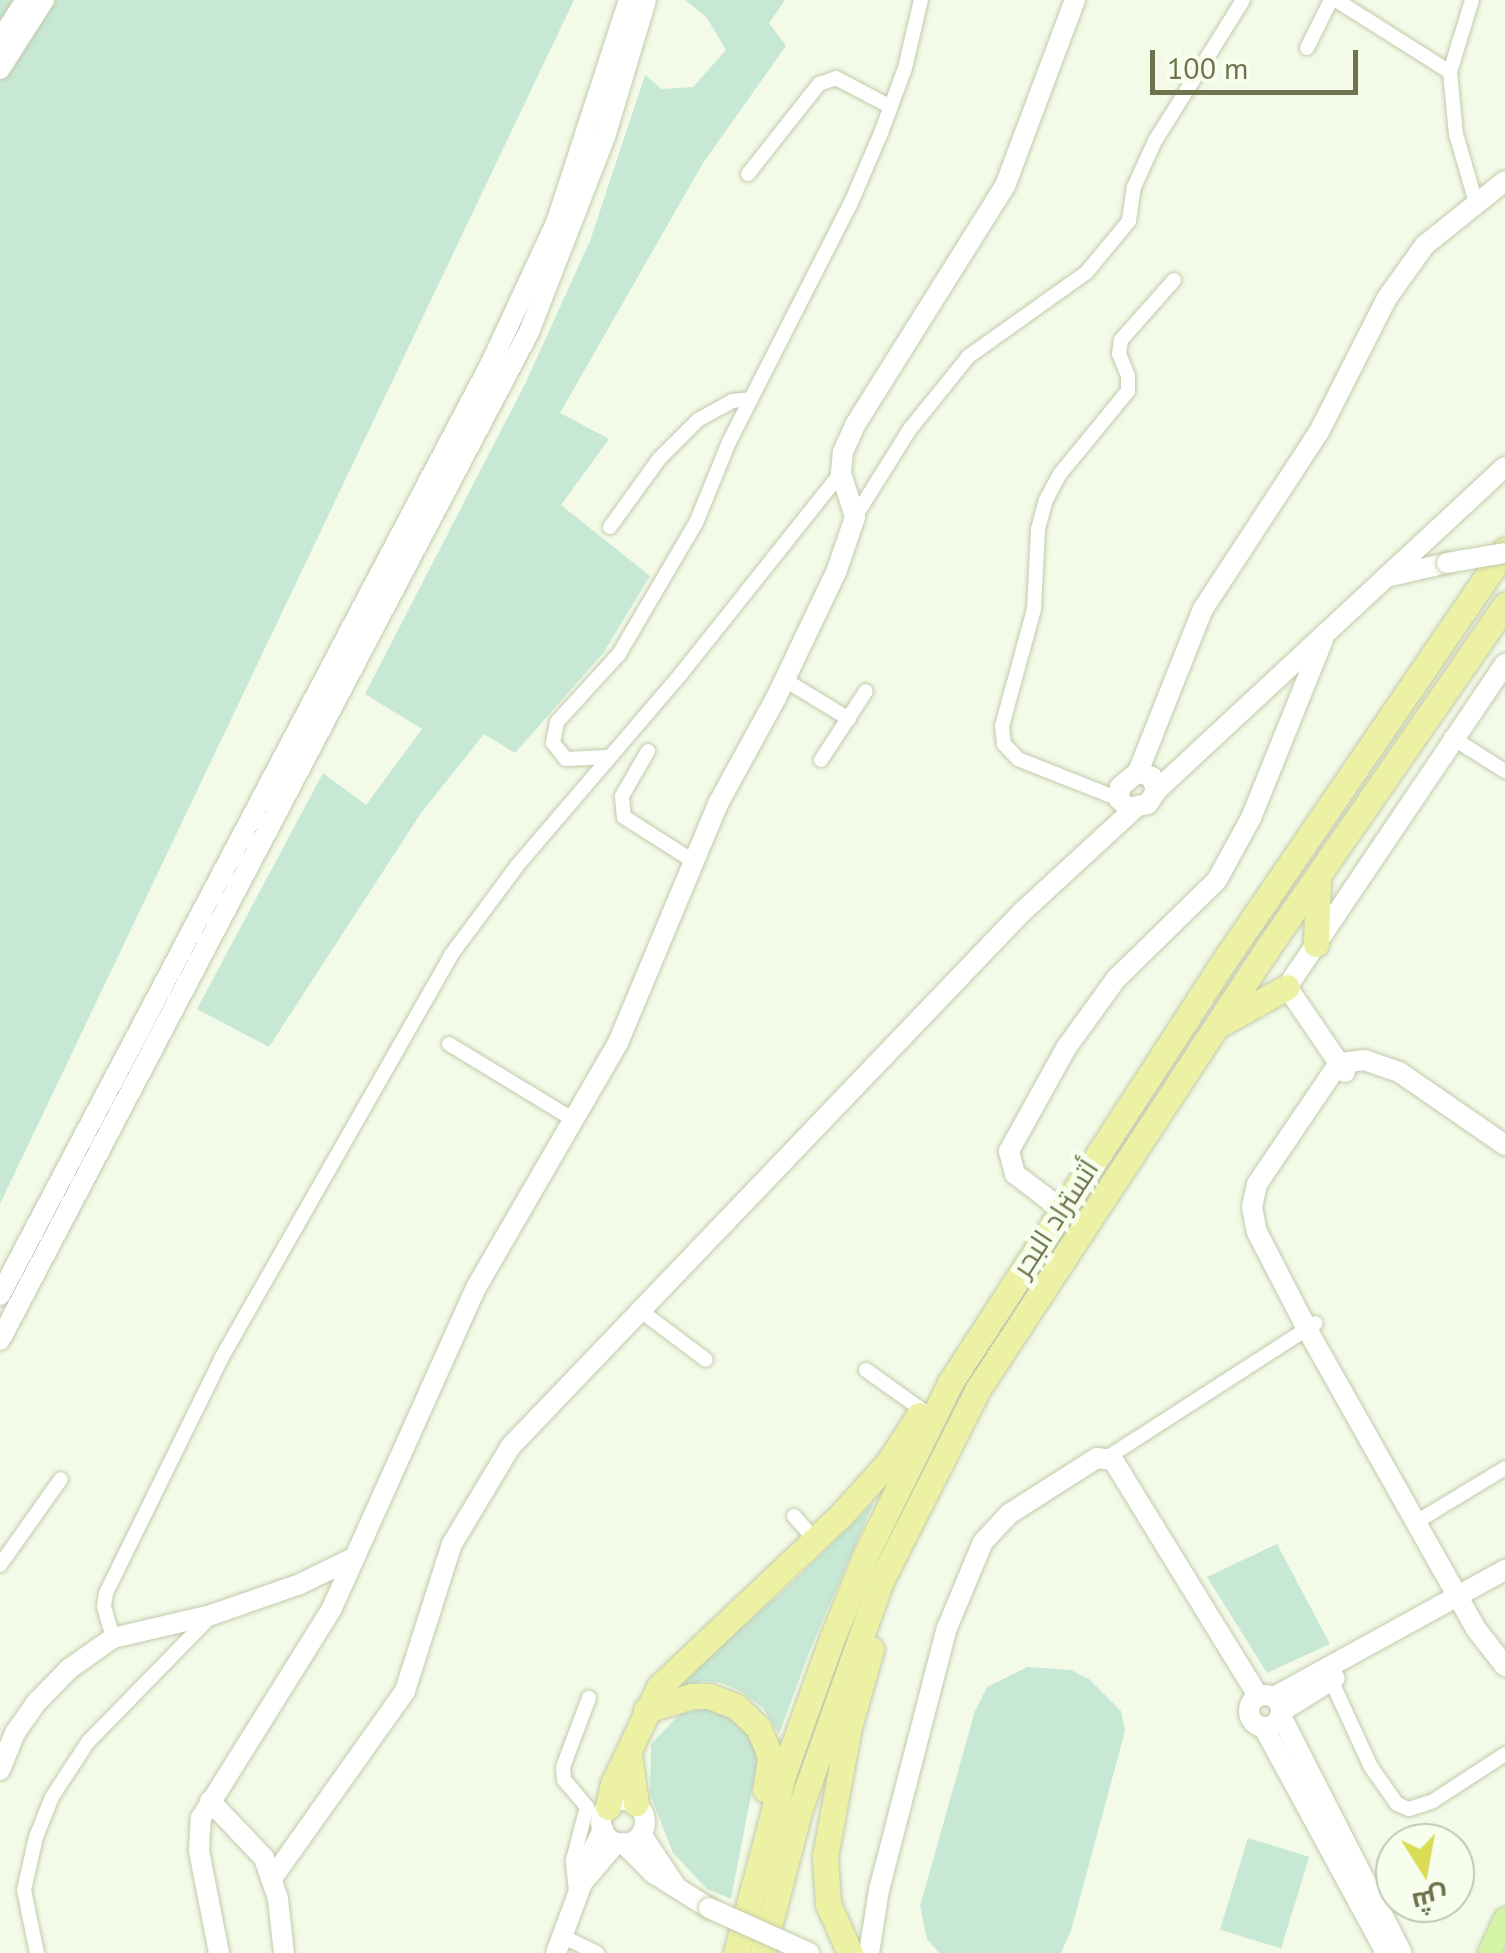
<!DOCTYPE html>
<html>
<head>
<meta charset="utf-8">
<style>
  body { margin:0 }
  #map { position:relative; width:1505px; height:1953px; overflow:hidden; background:#f3fbe8; font-family:"PT Sans",Cairo,sans-serif }
  div>[style] { position:absolute }
  [style*='--x'] { left:calc(var(--x)*1px); top:calc(var(--y)*1px); width:calc(var(--w)*1px); rotate:calc(var(--a)*1deg) }
  .green>* { inset:0; background:#c7e8d4; transform-origin:0 0 }
  .roads { filter:drop-shadow(0 0 2px #c3c9ac) drop-shadow(0 0 2px #c3c9ac) }
  .street>* { height:14px; margin:-7px; padding:0 7px; transform-origin:7px; border-radius:7px; background:#fff }
  .secondary>* { height:20px; margin:-10px; padding:0 10px; transform-origin:10px; border-radius:10px; background:#fff }
  .secondary>.ring { margin:-10px; padding:0; box-sizing:content-box; background:none; border:20px solid #fff; border-radius:50% }
  .primary>* { height:22px; margin:-11px; padding:0 11px; transform-origin:11px; border-radius:11px; background:#d3f5a5 }
  .highway>* { height:25px; margin:-12.5px; padding:0 12.5px; transform-origin:12.5px; border-radius:12.5px; background:#ecf1a3 }
  .bridges { filter:drop-shadow(0 0 2px #c5cdaa) drop-shadow(0 0 2px #c5cdaa) }
  .secondary-bridge>* { height:20px; margin:-10px; padding:0 10px; transform-origin:10px; border-radius:10px; background:#fff }
  span { translate:-50% -50%; white-space:nowrap; text-align:center; line-height:1.15; -webkit-text-stroke:10px #f8feee; paint-order:stroke }
  .street-label { font-size:28px; color:#6e734d }
  .north { position:absolute; left:1375px; top:1823px; width:100px; height:100px; box-sizing:border-box; background:#f8feee; border:2px solid #c1c6ae; border-radius:50%; rotate:169deg; font-size:28px; font-weight:700; line-height:40px; text-align:center; color:#6e734d }
  .north::after { content:''; display:block; margin:auto; width:35px; height:45px; background:#dadc56; clip-path:polygon(50% 0,100% 100%,50% 72%,0 100%) }
  .scale { position:absolute; left:1150px; top:50px; width:208px; height:45px; box-sizing:border-box; border:5px solid #6e734d; border-top:0; padding-left:12px; font-size:30px; line-height:35px; white-space:nowrap; color:#6e734d; -webkit-text-stroke:8px #f8feee; paint-order:stroke }
</style>
</head>
<body>
<div id="map">
  <div class="green">
    <i style="clip-path:polygon(0 0,574px 0,0 1204px)"></i>
    <i style="clip-path:polygon(685px 0,785px 0,769px 23px,786px 46px,703px 163px,560px 413px,609px 439px,561px 505px,650px 576px,604px 652px,515px 753px,484px 734px,421px 813px,269px 1047px,197px 1009px,323px 773px,366px 805px,422px 729px,365px 694px,525px 384px,590px 241px,645px 75px,662px 89px,693px 87px,726px 50px,707px 18px)"></i>
    <i style="clip-path:polygon(874px 1502px,810px 1650px,779px 1734px,763px 1708px,742px 1692px,722px 1683px,702px 1681px,685px 1687px,678px 1683px,789px 1586px)"></i>
    <i style="clip-path:polygon(1277px 1544px,1330px 1644px,1267px 1673px,1207px 1577px)"></i>
    <i style="clip-path:polygon(1027px 1667px,1071px 1670px,1089px 1679px,1121px 1711px,1125px 1731px,1071px 1931px,1061px 1953px,939px 1953px,927px 1939px,920px 1906px,975px 1711px,987px 1687px)"></i>
    <i style="clip-path:polygon(704px 1709px,725px 1713px,741px 1724px,753px 1739px,758px 1759px,731px 1899px,707px 1889px,673px 1853px,650px 1794px,651px 1744px,680px 1714px)"></i>
    <i style="left:1248px;top:1838px;width:64px;height:96px;rotate:17deg"></i>
  </div>
  <div class="roads">
    <div class="street">
      <i style="--x:1336;--y:0;--w:135;--a:32.3"></i>
      <i style="--x:1472;--y:0;--w:75;--a:107"></i>
      <i style="--x:1450;--y:72;--w:62;--a:84.5"></i>
      <i style="--x:1456;--y:134;--w:72;--a:73.8"></i>
      <i style="--x:1307;--y:48;--w:54;--a:-63.4"></i>
      <i style="--x:748;--y:174;--w:115;--a:-51.7"></i>
      <i style="--x:819;--y:84;--w:18;--a:-19"></i>
      <i style="--x:836;--y:78;--w:62;--a:27.8"></i>
      <i style="--x:855;--y:517;--w:104;--a:-58"></i>
      <i style="--x:910;--y:429;--w:94;--a:-51.1"></i>
      <i style="--x:969;--y:356;--w:143;--a:-35.4"></i>
      <i style="--x:1086;--y:273;--w:67;--a:-50.4"></i>
      <i style="--x:1129;--y:221;--w:34;--a:-82"></i>
      <i style="--x:1134;--y:187;--w:51;--a:-65.5"></i>
      <i style="--x:1155;--y:141;--w:166;--a:-58"></i>
      <i style="--x:610;--y:527;--w:84;--a:-54.2"></i>
      <i style="--x:659;--y:459;--w:55;--a:-45"></i>
      <i style="--x:698;--y:420;--w:39;--a:-29"></i>
      <i style="--x:732;--y:401;--w:18;--a:-6"></i>
      <i style="--x:785;--y:680;--w:75;--a:31.4"></i>
      <i style="--x:1451;--y:737;--w:64;--a:32.2"></i>
      <i style="--x:648;--y:751;--w:52;--a:120"></i>
      <i style="--x:622;--y:796;--w:21;--a:85"></i>
      <i style="--x:624;--y:817;--w:82;--a:32.5"></i>
      <i style="--x:608;--y:757;--w:42;--a:177.3"></i>
      <i style="--x:566;--y:759;--w:21;--a:-129"></i>
      <i style="--x:553;--y:743;--w:21;--a:-79"></i>
      <i style="--x:557;--y:722;--w:92;--a:-47.6"></i>
      <i style="--x:619;--y:654;--w:152;--a:-59.6"></i>
      <i style="--x:696;--y:523;--w:87;--a:-67.8"></i>
      <i style="--x:729;--y:442;--w:266;--a:-63"></i>
      <i style="--x:850;--y:205;--w:78;--a:-66.7"></i>
      <i style="--x:881;--y:133;--w:69;--a:-69.7"></i>
      <i style="--x:905;--y:68;--w:70;--a:-76.8"></i>
      <i style="--x:821;--y:760;--w:82;--a:-56.9"></i>
      <i style="--x:1119;--y:799;--w:109;--a:-158.4"></i>
      <i style="--x:1018;--y:759;--w:21;--a:-133"></i>
      <i style="--x:1004;--y:744;--w:18;--a:-96"></i>
      <i style="--x:1002;--y:726;--w:121;--a:-74.7"></i>
      <i style="--x:1034;--y:609;--w:80;--a:-87.1"></i>
      <i style="--x:1038;--y:529;--w:30;--a:-75"></i>
      <i style="--x:1046;--y:500;--w:30;--a:-62"></i>
      <i style="--x:1060;--y:474;--w:107;--a:-50.7"></i>
      <i style="--x:1128;--y:391;--w:15;--a:-90"></i>
      <i style="--x:1128;--y:376;--w:24;--a:-112"></i>
      <i style="--x:1119;--y:354;--w:14;--a:-82"></i>
      <i style="--x:1121;--y:340;--w:80;--a:-48.5"></i>
      <i style="--x:449;--y:1044;--w:146;--a:31.3"></i>
      <i style="--x:641;--y:1311;--w:81;--a:37"></i>
      <i style="--x:866;--y:1370;--w:69;--a:35.5"></i>
      <i style="--x:1108;--y:1457;--w:247;--a:-32.8"></i>
      <i style="--x:794;--y:1516;--w:32;--a:49"></i>
      <i style="--x:1418;--y:1521;--w:102;--a:-31.3"></i>
      <i style="--x:0;--y:1565;--w:105;--a:-54.7"></i>
      <i style="--x:113;--y:1638;--w:33;--a:-106"></i>
      <i style="--x:104;--y:1606;--w:13;--a:-81"></i>
      <i style="--x:106;--y:1593;--w:263;--a:-63.8"></i>
      <i style="--x:222;--y:1357;--w:463;--a:-60.3"></i>
      <i style="--x:451;--y:955;--w:111;--a:-53.4"></i>
      <i style="--x:517;--y:866;--w:253;--a:-49.5"></i>
      <i style="--x:681;--y:674;--w:257;--a:-51.5"></i>
      <i style="--x:1331;--y:1680;--w:96;--a:65.3"></i>
      <i style="--x:1371;--y:1767;--w:45;--a:54.9"></i>
      <i style="--x:1397;--y:1804;--w:13;--a:23"></i>
      <i style="--x:1409;--y:1809;--w:25;--a:-18"></i>
      <i style="--x:1433;--y:1801;--w:86;--a:-33.1"></i>
      <i style="--x:576;--y:1891;--w:31;--a:-96"></i>
      <i style="--x:573;--y:1860;--w:55;--a:-75.2"></i>
      <i style="--x:587;--y:1807;--w:35;--a:-130"></i>
      <i style="--x:564;--y:1780;--w:13;--a:-94"></i>
      <i style="--x:563;--y:1767;--w:74;--a:-69.4"></i>
      <i style="--x:562;--y:1936;--w:39;--a:26"></i>
      <i style="--x:37;--y:1953;--w:64;--a:-101.7"></i>
      <i style="--x:24;--y:1890;--w:54;--a:-77.2"></i>
      <i style="--x:36;--y:1837;--w:43;--a:-68.2"></i>
      <i style="--x:52;--y:1797;--w:66;--a:-56.8"></i>
      <i style="--x:88;--y:1742;--w:176;--a:-45.7"></i>
    </div>
    <div class="secondary">
      <i style="--x:0;--y:40;--w:48;--a:-57"></i>
      <i style="--x:0;--y:69;--w:82;--a:-57.5"></i>
      <i style="--x:1386;--y:577;--w:63;--a:-12.9"></i>
      <i style="--x:1138;--y:772;--w:15;--a:20"></i>
      <i style="--x:1152;--y:777;--w:15;--a:74"></i>
      <i style="--x:1156;--y:791;--w:15;--a:122"></i>
      <i style="--x:1148;--y:804;--w:20;--a:169"></i>
      <i style="--x:1128;--y:808;--w:13;--a:-135"></i>
      <i style="--x:1119;--y:799;--w:12;--a:-85"></i>
      <i style="--x:1120;--y:787;--w:23;--a:-40"></i>
      <i style="--x:1138;--y:772;--w:175;--a:-68.3"></i>
      <i style="--x:1203;--y:609;--w:212;--a:-56.8"></i>
      <i style="--x:1319;--y:432;--w:150;--a:-63.1"></i>
      <i style="--x:1387;--y:298;--w:65;--a:-54.4"></i>
      <i style="--x:1425;--y:245;--w:102;--a:-38.7"></i>
      <i style="--x:1156;--y:791;--w:476;--a:-42.9"></i>
      <i style="--x:1345;--y:1072;--w:103;--a:-124.3"></i>
      <i style="--x:1287;--y:987;--w:390;--a:-56"></i>
      <i style="--x:1505;--y:1145;--w:129;--a:-145.4"></i>
      <i style="--x:1399;--y:1072;--w:36;--a:-161"></i>
      <i style="--x:1365;--y:1060;--w:26;--a:173"></i>
      <i style="--x:1339;--y:1063;--w:146;--a:124.1"></i>
      <i style="--x:1257;--y:1184;--w:24;--a:102"></i>
      <i style="--x:1252;--y:1207;--w:25;--a:79"></i>
      <i style="--x:1257;--y:1232;--w:109;--a:62.7"></i>
      <i style="--x:1307;--y:1329;--w:344;--a:60.6"></i>
      <i style="--x:1476;--y:1629;--w:47;--a:51.9"></i>
      <i style="--x:1061;--y:1209;--w:58;--a:-142.7"></i>
      <i style="--x:1015;--y:1174;--w:24;--a:-105"></i>
      <i style="--x:1009;--y:1151;--w:118;--a:-61"></i>
      <i style="--x:1066;--y:1048;--w:85;--a:-54.1"></i>
      <i style="--x:1116;--y:979;--w:141;--a:-44.4"></i>
      <i style="--x:1217;--y:880;--w:71;--a:-61.3"></i>
      <i style="--x:1251;--y:818;--w:192;--a:-68"></i>
      <i style="--x:0;--y:1295;--w:1053;--a:-62.22"></i>
      <i style="--x:491;--y:363;--w:154;--a:-65.1"></i>
      <i style="--x:556;--y:223;--w:235;--a:-71.9"></i>
      <i style="--x:0;--y:1340;--w:1138;--a:-62.31"></i>
      <i style="--x:529;--y:332;--w:209;--a:-68.7"></i>
      <i style="--x:605;--y:137;--w:143;--a:-73.3"></i>
      <i class="ring" style="left:1249px;top:1695px;width:12px;height:12px"></i>
      <i style="--x:1274;--y:1697;--w:264;--a:-28.8"></i>
      <i style="--x:1282;--y:1711;--w:62;--a:-31.9"></i>
      <i style="--x:1281;--y:1716;--w:266;--a:63"></i>
      <i style="--x:1264;--y:1728;--w:256;--a:61.5"></i>
      <i style="--x:0;--y:1770;--w:40;--a:-68"></i>
      <i style="--x:15;--y:1733;--w:38;--a:-55"></i>
      <i style="--x:37;--y:1702;--w:46;--a:-45.9"></i>
      <i style="--x:69;--y:1669;--w:54;--a:-35.2"></i>
      <i style="--x:113;--y:1638;--w:101;--a:-13.2"></i>
      <i style="--x:211;--y:1615;--w:94;--a:-19.2"></i>
      <i style="--x:300;--y:1584;--w:61;--a:-26.1"></i>
      <i class="ring" style="left:601px;top:1800px;width:24px;height:24px"></i>
      <i style="--x:210;--y:1801;--w:79;--a:46.5"></i>
      <i style="--x:264;--y:1858;--w:43;--a:71.1"></i>
      <i style="--x:278;--y:1899;--w:54;--a:83.7"></i>
      <i style="--x:641;--y:1834;--w:61;--a:56.3"></i>
      <i style="--x:623;--y:1843;--w:42;--a:45"></i>
      <i style="--x:653;--y:1873;--w:66;--a:32"></i>
      <i style="--x:273;--y:1877;--w:228;--a:-54.6"></i>
      <i style="--x:405;--y:1691;--w:154;--a:-72.3"></i>
      <i style="--x:452;--y:1544;--w:114;--a:-59"></i>
      <i style="--x:511;--y:1446;--w:739;--a:-46.26"></i>
      <i style="--x:1022;--y:912;--w:152;--a:-42.6"></i>
      <i style="--x:582;--y:1883;--w:52;--a:-49.6"></i>
      <i style="--x:219;--y:1953;--w:104;--a:-101.1"></i>
      <i style="--x:199;--y:1851;--w:33;--a:-87"></i>
      <i style="--x:201;--y:1818;--w:248;--a:-58"></i>
      <i style="--x:332;--y:1608;--w:353;--a:-65.8"></i>
      <i style="--x:477;--y:1286;--w:281;--a:-59.9"></i>
      <i style="--x:618;--y:1043;--w:261;--a:-67.3"></i>
      <i style="--x:719;--y:802;--w:119;--a:-61.3"></i>
      <i style="--x:776;--y:698;--w:142;--a:-64.5"></i>
      <i style="--x:837;--y:570;--w:56;--a:-71.2"></i>
      <i style="--x:855;--y:517;--w:46;--a:-107.7"></i>
      <i style="--x:841;--y:473;--w:21;--a:-85"></i>
      <i style="--x:843;--y:452;--w:30;--a:-66"></i>
      <i style="--x:855;--y:425;--w:282;--a:-57.9"></i>
      <i style="--x:1005;--y:186;--w:199;--a:-69.4"></i>
      <i style="--x:556;--y:1953;--w:75;--a:-69.6"></i>
      <i style="--x:582;--y:1883;--w:16;--a:-83"></i>
      <i style="--x:584;--y:1867;--w:42;--a:-62.8"></i>
      <i style="--x:869;--y:1953;--w:64;--a:-81"></i>
      <i style="--x:879;--y:1890;--w:271;--a:-75.5"></i>
      <i style="--x:947;--y:1628;--w:93;--a:-67.3"></i>
      <i style="--x:983;--y:1542;--w:38;--a:-47"></i>
      <i style="--x:1009;--y:1514;--w:104;--a:-32.5"></i>
      <i style="--x:1097;--y:1458;--w:16;--a:7"></i>
      <i style="--x:1113;--y:1460;--w:277;--a:58.4"></i>
    </div>
    <div class="primary">
      <i style="--x:1489;--y:1953;--w:38;--a:-65"></i>
    </div>
    <div class="highway">
      <i style="--x:1316;--y:944;--w:68;--a:-88.3"></i>
      <i style="--x:1222;--y:1023;--w:74;--a:-29"></i>
      <i style="--x:646;--y:1710;--w:48;--a:-16.9"></i>
      <i style="--x:692;--y:1696;--w:17;--a:0"></i>
      <i style="--x:709;--y:1696;--w:30;--a:21"></i>
      <i style="--x:737;--y:1707;--w:29;--a:44"></i>
      <i style="--x:758;--y:1727;--w:23;--a:67"></i>
      <i style="--x:767;--y:1748;--w:12;--a:76"></i>
      <i style="--x:770;--y:1760;--w:30;--a:99"></i>
      <i style="--x:629;--y:1754;--w:50;--a:82"></i>
      <i style="--x:608;--y:1807;--w:24;--a:-78"></i>
      <i style="--x:613;--y:1784;--w:107;--a:-64.6"></i>
      <i style="--x:659;--y:1687;--w:250;--a:-43.4"></i>
      <i style="--x:841;--y:1515;--w:70;--a:-47.9"></i>
      <i style="--x:888;--y:1463;--w:57;--a:-57.1"></i>
      <i style="--x:736;--y:1953;--w:190;--a:-75.1"></i>
      <i style="--x:785;--y:1769;--w:141;--a:-70.2"></i>
      <i style="--x:833;--y:1636;--w:88;--a:-68.1"></i>
      <i style="--x:866;--y:1554;--w:191;--a:-63.8"></i>
      <i style="--x:950;--y:1383;--w:492;--a:-57"></i>
      <i style="--x:1218;--y:970;--w:509;--a:-55.65"></i>
      <i style="--x:762;--y:1953;--w:150;--a:-75.3"></i>
      <i style="--x:800;--y:1808;--w:241;--a:-70.4"></i>
      <i style="--x:881;--y:1581;--w:215;--a:-63.2"></i>
      <i style="--x:978;--y:1389;--w:530;--a:-56.7"></i>
      <i style="--x:1269;--y:946;--w:415;--a:-55.3"></i>
      <i style="--x:850;--y:1953;--w:54;--a:-114.2"></i>
      <i style="--x:828;--y:1904;--w:48;--a:-93.6"></i>
      <i style="--x:825;--y:1856;--w:131;--a:-79.5"></i>
      <i style="--x:849;--y:1727;--w:81;--a:-74.2"></i>
    </div>
  </div>
  <div class="bridges">
    <div class="secondary-bridge">
      <i style="--x:1447;--y:563;--w:59;--a:-9.8"></i>
      <i style="--x:709;--y:1908;--w:110;--a:24.2"></i>
    </div>
  </div>
  <div class="street-label">
    <span style="left:1055px;top:1218px;rotate:-57deg">أتستراد البحر</span>
  </div>
  <div class="north">ش</div>
  <div class="scale">100 m</div>
</div>
</body>
</html>
